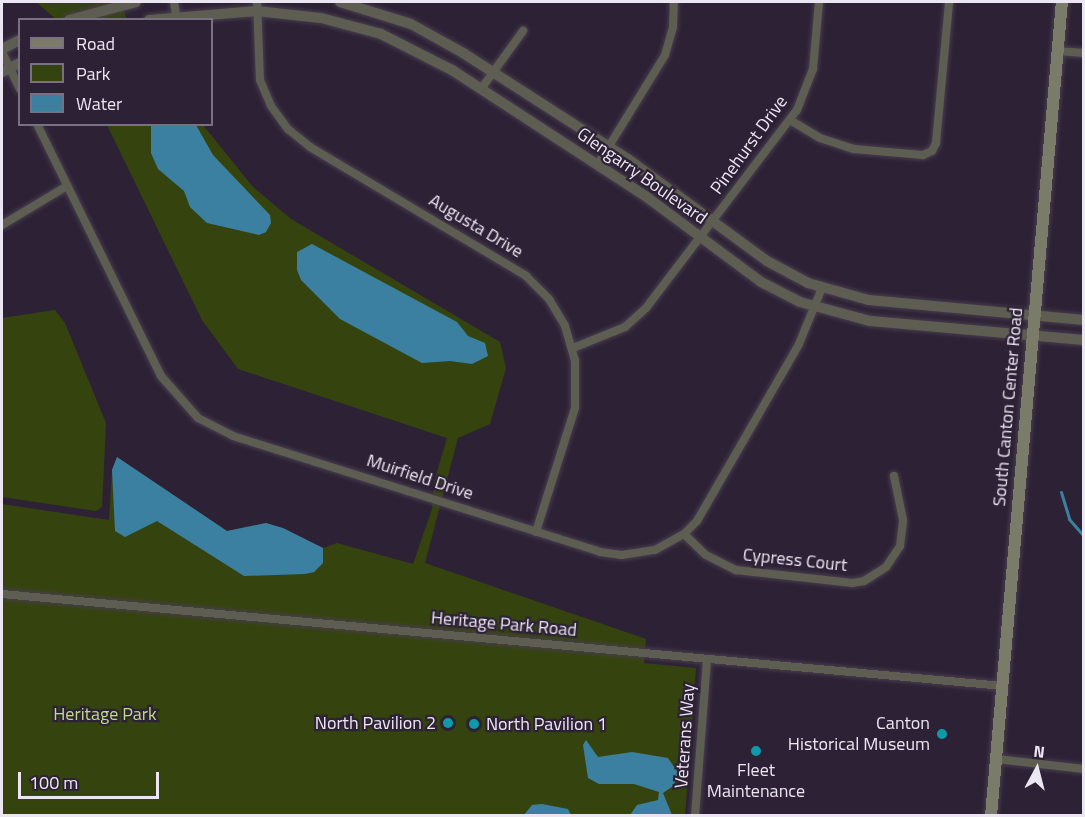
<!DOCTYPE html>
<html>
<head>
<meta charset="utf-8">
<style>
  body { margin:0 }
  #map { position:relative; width:1085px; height:817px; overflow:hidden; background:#2d2235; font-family:"Titillium Web",sans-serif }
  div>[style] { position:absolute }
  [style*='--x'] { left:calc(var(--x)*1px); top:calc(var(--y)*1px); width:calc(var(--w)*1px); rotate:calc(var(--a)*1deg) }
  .green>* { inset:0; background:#35440e }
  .water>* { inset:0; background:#3c80a1 }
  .stream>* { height:3px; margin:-1.5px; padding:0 1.5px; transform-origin:1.5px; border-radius:1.5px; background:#3c80a1 }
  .roads { filter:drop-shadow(0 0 2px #483d4f) drop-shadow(0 0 2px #483d4f) }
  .minor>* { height:8px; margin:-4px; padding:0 4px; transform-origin:4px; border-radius:4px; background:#5d5d52 }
  .tertiary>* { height:10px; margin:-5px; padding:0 5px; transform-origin:5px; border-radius:5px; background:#5d5d52 }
  .secondary>* { height:12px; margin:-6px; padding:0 6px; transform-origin:6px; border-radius:6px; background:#7b7b69 }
  .dots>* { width:16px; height:16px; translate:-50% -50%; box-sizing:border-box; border:3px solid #2d2235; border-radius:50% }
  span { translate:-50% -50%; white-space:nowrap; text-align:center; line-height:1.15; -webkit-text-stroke:4.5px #2d2235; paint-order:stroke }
  .street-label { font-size:18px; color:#ece5f2 }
  .park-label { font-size:18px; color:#c0dc87 }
  .poi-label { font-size:18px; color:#ece5f2 }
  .right { translate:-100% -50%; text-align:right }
  .left { translate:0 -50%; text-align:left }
  .frame { position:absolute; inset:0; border:3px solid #ece5f2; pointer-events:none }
  .legend { position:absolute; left:18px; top:18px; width:195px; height:108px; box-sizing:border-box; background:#2d2235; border:2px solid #797081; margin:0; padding:8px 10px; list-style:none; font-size:18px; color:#ece5f2 }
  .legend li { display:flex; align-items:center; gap:12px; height:30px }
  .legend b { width:30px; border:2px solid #797081 }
  .north { position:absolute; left:1007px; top:739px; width:60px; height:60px; -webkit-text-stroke:4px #2d2235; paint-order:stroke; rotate:7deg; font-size:16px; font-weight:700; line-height:24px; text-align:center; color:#ece5f2 }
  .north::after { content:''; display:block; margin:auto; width:21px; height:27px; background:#ece5f2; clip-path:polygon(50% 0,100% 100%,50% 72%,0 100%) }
  .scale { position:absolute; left:18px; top:772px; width:141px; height:27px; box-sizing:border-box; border:3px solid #ece5f2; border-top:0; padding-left:8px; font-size:18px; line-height:21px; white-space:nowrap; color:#ece5f2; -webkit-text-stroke:4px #2d2235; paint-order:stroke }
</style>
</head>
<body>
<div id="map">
  <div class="green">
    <i style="clip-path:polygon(36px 2px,120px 2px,127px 19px,56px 19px)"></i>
    <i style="clip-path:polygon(107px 125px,203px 125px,253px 187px,291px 219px,500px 342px,506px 368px,490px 424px,458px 438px,425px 563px,646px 639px,644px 663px,696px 668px,685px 815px,2px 816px,2px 504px,109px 520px,112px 470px,117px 457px,227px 531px,266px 523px,323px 548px,337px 543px,413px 564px,432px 509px,434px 482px,447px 438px,238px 369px,202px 320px)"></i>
    <i style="clip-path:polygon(55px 310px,65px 323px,106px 423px,102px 507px,96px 511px,2px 497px,2px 318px)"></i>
  </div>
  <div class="water">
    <i style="clip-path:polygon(151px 125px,196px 125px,213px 155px,270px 215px,271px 223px,266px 232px,259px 235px,207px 223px,190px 207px,184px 191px,158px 169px,151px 153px)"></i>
    <i style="clip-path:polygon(312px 244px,457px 322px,468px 336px,485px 343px,488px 356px,472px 364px,450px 361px,422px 363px,340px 319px,301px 280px,297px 270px,297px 252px)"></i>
    <i style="clip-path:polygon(117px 457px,227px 531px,266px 523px,283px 528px,323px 548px,323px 563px,314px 572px,305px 574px,244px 576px,157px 521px,125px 537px,115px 531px,112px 470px)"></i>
    <i style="clip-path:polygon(586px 740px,598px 757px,632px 752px,668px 758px,679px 774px,673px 786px,663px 793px,672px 815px,630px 815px,637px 805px,658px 800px,659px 792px,634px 784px,599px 784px,588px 778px,583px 745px)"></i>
    <i style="clip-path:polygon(542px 804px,568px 809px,571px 815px,524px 815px,532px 805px)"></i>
  </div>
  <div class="stream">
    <i style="--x:1061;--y:492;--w:28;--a:73"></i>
    <i style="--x:1069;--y:519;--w:23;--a:49"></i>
  </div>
  <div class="roads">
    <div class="minor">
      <i style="--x:174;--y:2;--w:13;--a:81"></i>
      <i style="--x:257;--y:2;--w:78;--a:87.8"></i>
      <i style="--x:260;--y:80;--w:28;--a:67"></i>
      <i style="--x:271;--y:106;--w:29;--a:54"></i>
      <i style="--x:288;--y:129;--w:28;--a:39"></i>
      <i style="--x:310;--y:147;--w:252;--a:30.8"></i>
      <i style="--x:526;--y:276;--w:33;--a:45"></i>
      <i style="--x:549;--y:299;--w:31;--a:59"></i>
      <i style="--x:565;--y:326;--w:35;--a:74"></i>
      <i style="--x:575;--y:360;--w:48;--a:90"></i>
      <i style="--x:575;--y:408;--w:130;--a:107.5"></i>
      <i style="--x:1057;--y:51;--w:27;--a:4"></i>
      <i style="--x:2;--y:52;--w:41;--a:64.1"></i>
      <i style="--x:481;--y:89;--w:72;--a:-54.1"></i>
      <i style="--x:790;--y:120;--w:35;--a:31"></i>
      <i style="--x:820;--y:138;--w:36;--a:18"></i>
      <i style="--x:854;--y:149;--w:69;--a:5"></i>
      <i style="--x:923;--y:155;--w:10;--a:-24"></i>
      <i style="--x:932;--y:151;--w:9;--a:-63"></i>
      <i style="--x:936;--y:143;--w:142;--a:-84.7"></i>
      <i style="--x:37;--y:124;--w:281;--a:63.8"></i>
      <i style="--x:161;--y:376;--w:56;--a:48.6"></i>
      <i style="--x:198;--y:418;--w:39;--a:27"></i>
      <i style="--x:233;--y:436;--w:385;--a:17.5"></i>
      <i style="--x:600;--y:552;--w:22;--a:8"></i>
      <i style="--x:622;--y:555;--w:33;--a:-9"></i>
      <i style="--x:655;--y:550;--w:33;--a:-29"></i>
      <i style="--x:684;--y:534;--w:18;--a:-45"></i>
      <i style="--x:697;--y:521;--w:204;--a:-60"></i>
      <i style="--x:799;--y:344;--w:61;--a:-67.7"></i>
      <i style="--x:598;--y:164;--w:128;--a:-58.4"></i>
      <i style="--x:665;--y:55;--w:29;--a:-74"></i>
      <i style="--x:673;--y:27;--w:25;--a:-88"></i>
      <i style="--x:2;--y:225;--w:76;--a:-31"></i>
      <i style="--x:573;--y:348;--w:56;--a:-22"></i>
      <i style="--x:625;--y:327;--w:28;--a:-42"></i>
      <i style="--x:646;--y:308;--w:249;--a:-52.7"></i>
      <i style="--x:797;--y:110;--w:44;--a:-68.7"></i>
      <i style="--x:813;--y:69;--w:67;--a:-84.9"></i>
      <i style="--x:684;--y:534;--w:30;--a:44"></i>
      <i style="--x:706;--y:555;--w:34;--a:27"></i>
      <i style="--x:736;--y:570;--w:117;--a:6.4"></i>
      <i style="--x:852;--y:583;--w:12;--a:-9"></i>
      <i style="--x:864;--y:581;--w:26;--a:-32"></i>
      <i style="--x:886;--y:567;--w:25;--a:-56"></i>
      <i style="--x:900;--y:546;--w:26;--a:-83"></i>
      <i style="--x:903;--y:520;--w:45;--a:-101.6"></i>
      <i style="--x:2;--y:594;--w:1005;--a:5.25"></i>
      <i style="--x:996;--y:759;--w:89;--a:6.5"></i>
      <i style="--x:695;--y:816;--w:157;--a:-85.6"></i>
    </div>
    <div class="tertiary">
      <i style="--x:340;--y:2;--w:74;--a:17.2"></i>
      <i style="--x:411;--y:24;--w:60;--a:29.1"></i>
      <i style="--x:463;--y:53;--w:196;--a:32.7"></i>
      <i style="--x:628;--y:159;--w:172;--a:36.3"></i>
      <i style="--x:767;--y:261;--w:47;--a:28.2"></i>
      <i style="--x:808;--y:283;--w:63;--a:15.6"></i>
      <i style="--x:869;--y:300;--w:216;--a:5.3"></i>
      <i style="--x:69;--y:20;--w:69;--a:-15"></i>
      <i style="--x:149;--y:20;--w:108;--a:-4.8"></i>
      <i style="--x:257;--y:11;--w:64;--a:6.2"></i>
      <i style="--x:321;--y:18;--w:62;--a:14.9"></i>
      <i style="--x:381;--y:34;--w:80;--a:26.9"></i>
      <i style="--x:452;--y:70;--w:234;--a:33.1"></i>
      <i style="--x:648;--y:198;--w:141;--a:36.6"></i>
      <i style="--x:761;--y:282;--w:44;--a:27.1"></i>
      <i style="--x:800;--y:302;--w:73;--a:15.2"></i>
      <i style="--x:870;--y:321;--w:215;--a:5.1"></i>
      <i style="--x:2;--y:49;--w:20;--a:-27"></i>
      <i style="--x:2;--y:72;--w:20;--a:-27"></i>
    </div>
    <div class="secondary">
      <i style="--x:991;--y:816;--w:817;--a:-85.02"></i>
    </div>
  </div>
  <div class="dots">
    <i style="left:448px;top:723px;background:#0f9aa8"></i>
    <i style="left:474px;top:724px;background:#0f9aa8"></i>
    <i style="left:942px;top:734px;background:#0f9aa8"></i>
    <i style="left:756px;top:751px;background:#0f9aa8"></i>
  </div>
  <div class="street-label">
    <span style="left:749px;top:145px;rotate:-54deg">Pinehurst Drive</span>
    <span style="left:642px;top:176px;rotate:35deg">Glengarry Boulevard</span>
    <span style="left:476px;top:226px;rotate:31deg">Augusta Drive</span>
    <span style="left:1008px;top:407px;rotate:-85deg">South Canton Center Road</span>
    <span style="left:420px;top:477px;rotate:18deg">Muirfield Drive</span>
    <span style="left:795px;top:560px;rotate:6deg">Cypress Court</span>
    <span style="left:504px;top:624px;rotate:5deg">Heritage Park Road</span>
    <span style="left:685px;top:736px;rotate:-86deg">Veterans Way</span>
  </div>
  <div class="park-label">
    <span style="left:105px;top:714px">Heritage Park</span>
  </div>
  <div class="poi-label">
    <span class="right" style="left:436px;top:723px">North Pavilion 2</span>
    <span class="left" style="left:486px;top:724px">North Pavilion 1</span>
    <span class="right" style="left:930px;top:734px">Canton<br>Historical Museum</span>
    <span style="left:756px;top:781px">Fleet<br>Maintenance</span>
  </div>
  <div class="frame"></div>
  <ul class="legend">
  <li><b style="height:8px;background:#7b7b69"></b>Road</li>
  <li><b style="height:16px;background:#35440e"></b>Park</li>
  <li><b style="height:16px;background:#3c80a1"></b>Water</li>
  </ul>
  <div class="north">N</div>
  <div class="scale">100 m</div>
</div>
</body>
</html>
